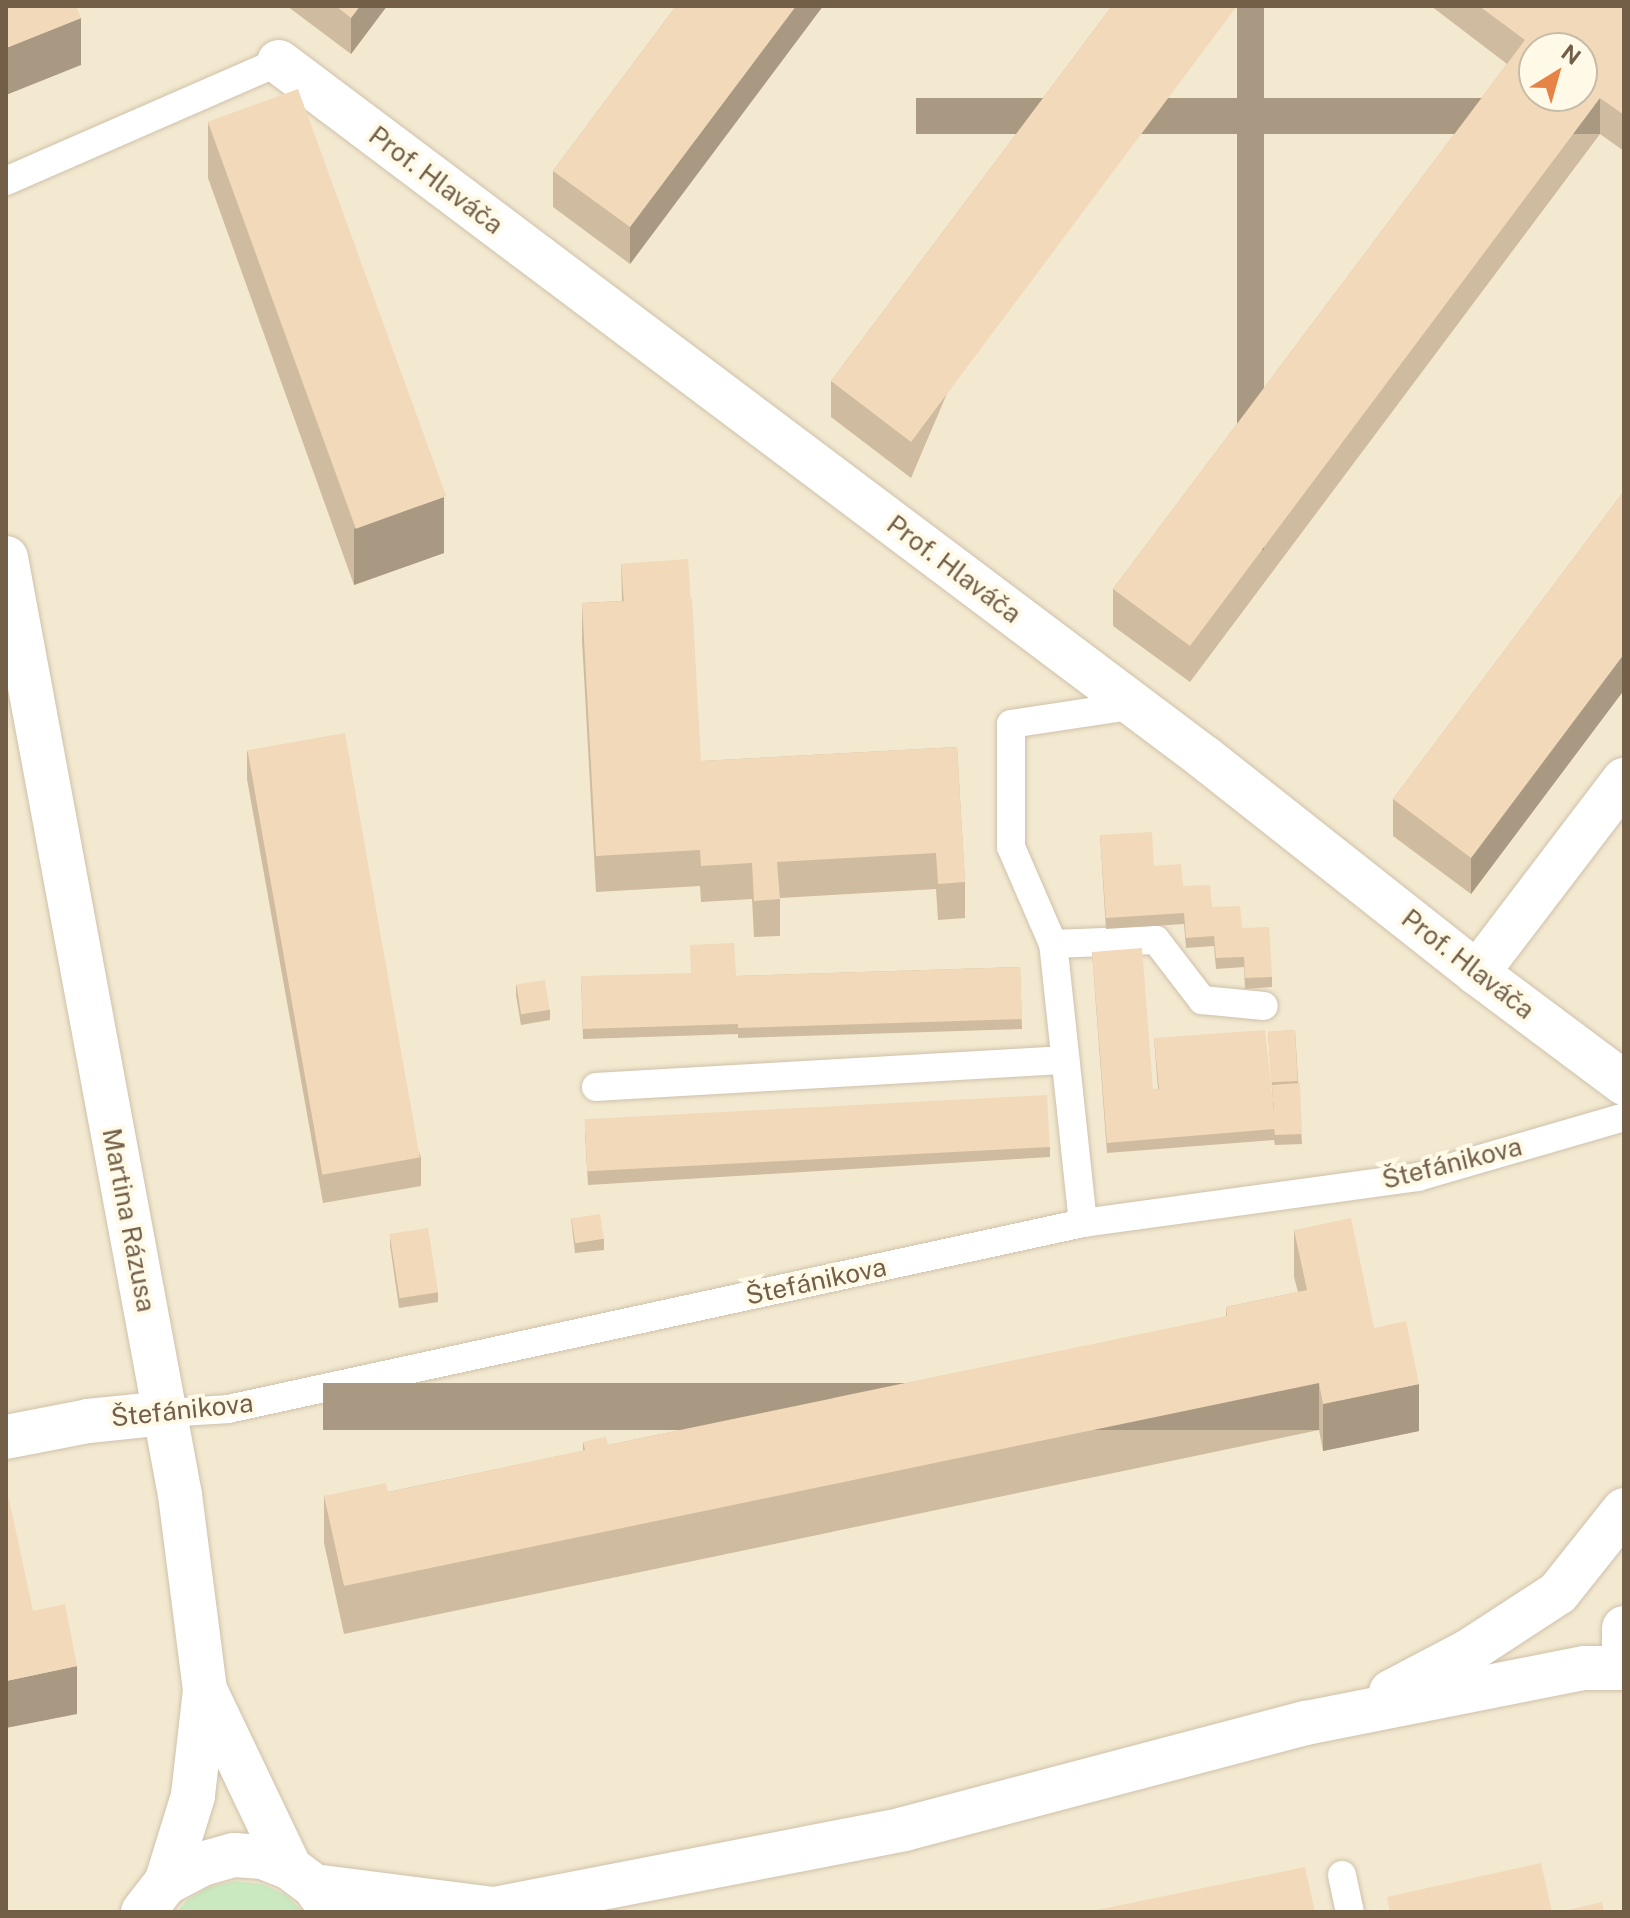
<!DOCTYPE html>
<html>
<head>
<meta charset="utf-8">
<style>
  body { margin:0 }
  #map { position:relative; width:1630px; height:1918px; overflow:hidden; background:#fcf6e1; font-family:"Public Sans",sans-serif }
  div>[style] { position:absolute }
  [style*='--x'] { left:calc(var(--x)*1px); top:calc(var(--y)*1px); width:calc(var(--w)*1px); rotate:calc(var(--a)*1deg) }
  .residential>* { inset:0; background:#f3e9d0 }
  .green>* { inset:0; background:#cae9c0 }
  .roads { filter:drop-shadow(0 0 2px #cfc1ab) drop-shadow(0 0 2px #cfc1ab) }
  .lane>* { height:28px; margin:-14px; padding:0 14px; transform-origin:14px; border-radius:14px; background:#fff }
  .street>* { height:44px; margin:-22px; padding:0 22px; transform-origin:22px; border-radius:22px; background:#fff }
  .wall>* { inset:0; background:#cfbb9f }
  .shaded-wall>* { inset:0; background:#a99882; transform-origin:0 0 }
  .building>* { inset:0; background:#f1d9b9; transform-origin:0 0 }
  span { translate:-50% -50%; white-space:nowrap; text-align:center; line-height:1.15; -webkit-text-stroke:8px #fffae7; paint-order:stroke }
  .street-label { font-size:26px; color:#735f48 }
  .frame { position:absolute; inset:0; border:8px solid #735f48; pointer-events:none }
  .north { position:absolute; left:1518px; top:32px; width:80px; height:80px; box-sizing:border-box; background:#fffae7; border:2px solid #c7bca7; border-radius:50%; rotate:37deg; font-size:22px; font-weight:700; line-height:32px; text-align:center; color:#735f48 }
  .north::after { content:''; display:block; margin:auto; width:28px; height:36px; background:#e68447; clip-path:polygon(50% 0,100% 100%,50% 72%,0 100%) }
</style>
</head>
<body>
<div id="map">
  <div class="residential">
    <i style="clip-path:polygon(evenodd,6px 6px,1624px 6px,1624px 1912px,6px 1912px,6px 6px,1534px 48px,1582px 48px,1582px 96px,1534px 96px,1534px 48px)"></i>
  </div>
  <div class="green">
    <i style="clip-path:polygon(235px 1881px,262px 1884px,286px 1895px,303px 1912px,177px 1912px,187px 1900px,209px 1887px)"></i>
  </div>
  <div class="roads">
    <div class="lane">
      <i style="--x:6;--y:181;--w:298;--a:-23.6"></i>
      <i style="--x:1053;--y:944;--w:103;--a:-2.2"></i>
      <i style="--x:1156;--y:940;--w:76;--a:52.5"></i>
      <i style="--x:1202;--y:1000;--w:62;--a:5.5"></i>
      <i style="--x:596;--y:1087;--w:470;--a:-3.3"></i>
      <i style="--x:1083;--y:1223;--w:281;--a:-96.1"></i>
      <i style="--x:1053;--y:944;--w:106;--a:-113.4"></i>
      <i style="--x:1011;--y:847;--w:123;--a:-90"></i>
      <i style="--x:1011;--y:724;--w:126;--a:-8.6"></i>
      <i style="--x:165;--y:1413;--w:63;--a:-3.6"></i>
      <i style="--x:228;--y:1409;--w:875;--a:-12.27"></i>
      <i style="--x:1083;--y:1223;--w:338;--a:-7.8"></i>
      <i style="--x:1418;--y:1177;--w:215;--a:-16.2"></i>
      <i style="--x:1342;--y:1875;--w:38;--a:78"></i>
    </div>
    <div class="street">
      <i style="--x:279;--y:62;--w:1158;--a:36.93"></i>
      <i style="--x:1205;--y:758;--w:347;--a:38.3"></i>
      <i style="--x:1477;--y:973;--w:184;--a:36.8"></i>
      <i style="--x:6;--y:558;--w:953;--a:79.48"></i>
      <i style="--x:180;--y:1495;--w:197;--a:82.7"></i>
      <i style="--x:205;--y:1690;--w:107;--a:96.5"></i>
      <i style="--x:193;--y:1796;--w:91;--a:107.2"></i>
      <i style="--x:1477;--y:973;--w:243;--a:-52.7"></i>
      <i style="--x:6;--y:1437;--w:84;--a:-11"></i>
      <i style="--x:88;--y:1421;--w:77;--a:-5.9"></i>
      <i style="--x:1624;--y:1628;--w:31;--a:90"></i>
      <i style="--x:206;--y:1692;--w:195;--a:64.5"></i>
      <i style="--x:1391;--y:1692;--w:88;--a:-27.7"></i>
      <i style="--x:1469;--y:1651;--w:106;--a:-33.1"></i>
      <i style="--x:1558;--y:1593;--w:106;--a:-51.5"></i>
      <i style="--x:314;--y:1886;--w:181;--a:7.3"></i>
      <i style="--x:494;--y:1909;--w:418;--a:-11"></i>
      <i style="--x:904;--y:1829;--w:416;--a:-14.8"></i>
      <i style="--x:1306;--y:1723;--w:283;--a:-11.2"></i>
      <i style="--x:1584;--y:1668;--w:40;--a:0"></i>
      <i style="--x:143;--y:1912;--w:37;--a:-52"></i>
      <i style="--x:166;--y:1883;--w:41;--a:-27.8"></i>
      <i style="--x:202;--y:1864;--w:33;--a:-16"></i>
      <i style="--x:234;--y:1855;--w:29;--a:4"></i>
      <i style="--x:263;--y:1857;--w:29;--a:22"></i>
      <i style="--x:290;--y:1868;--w:30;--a:37"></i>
      <i style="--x:314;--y:1886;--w:31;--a:54"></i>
    </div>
  </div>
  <div class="wall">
    <i style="clip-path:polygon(287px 6px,387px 6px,351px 54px)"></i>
    <i style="clip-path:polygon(676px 6px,823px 6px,630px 264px,553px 207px,553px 171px)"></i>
    <i style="clip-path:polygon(1112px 6px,911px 478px,831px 417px,831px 381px)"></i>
    <i style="clip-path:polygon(1431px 6px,1624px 6px,1624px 151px,1600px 134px,1190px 682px,1113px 626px,1113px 589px,1507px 64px)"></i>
    <i style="clip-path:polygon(208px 121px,444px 553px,354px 585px,208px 178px)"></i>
    <i style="clip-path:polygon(1624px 491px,1624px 690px,1471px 894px,1393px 836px,1393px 799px)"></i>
    <i style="clip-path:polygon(621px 563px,701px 761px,957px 747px,965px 882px,965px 918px,938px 920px,936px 889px,780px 898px,780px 936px,754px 937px,752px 899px,701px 902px,700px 886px,596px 892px,582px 640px,582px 603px,622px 601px)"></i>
    <i style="clip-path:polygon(247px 750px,421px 1157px,421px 1186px,323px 1203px,247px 779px)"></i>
    <i style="clip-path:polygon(1100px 835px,1154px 866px,1242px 928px,1272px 977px,1272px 987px,1245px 989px,1244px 967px,1216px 969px,1214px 946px,1186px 948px,1184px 924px,1106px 929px)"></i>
    <i style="clip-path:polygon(1092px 952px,1153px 1090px,1158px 1089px,1154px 1038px,1273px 1103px,1268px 1032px,1295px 1030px,1302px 1144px,1275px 1145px,1274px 1140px,1107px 1153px)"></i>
    <i style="clip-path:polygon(1020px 967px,1022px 1029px,738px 1038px,738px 1034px,583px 1039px,581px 976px,736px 976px)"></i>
    <i style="clip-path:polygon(516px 985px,550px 1010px,550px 1020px,521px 1025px,516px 995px)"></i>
    <i style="clip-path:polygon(585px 1132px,1050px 1147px,1050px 1157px,588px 1185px)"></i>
    <i style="clip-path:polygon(571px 1218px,604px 1239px,604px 1250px,575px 1253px)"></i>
    <i style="clip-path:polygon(1294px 1230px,1374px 1328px,1419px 1431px,1323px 1451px,1319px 1430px,344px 1634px,324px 1543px,324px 1496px,388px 1492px,583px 1451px,583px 1442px,608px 1445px,1226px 1317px,1226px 1307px,1298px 1292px,1294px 1277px)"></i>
    <i style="clip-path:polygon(390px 1235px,438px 1292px,438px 1302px,399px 1308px,390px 1245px)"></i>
  </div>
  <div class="shaded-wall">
    <i style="clip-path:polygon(360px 6px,387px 6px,351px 54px,351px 18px)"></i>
    <i style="clip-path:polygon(796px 6px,823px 6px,630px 264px,630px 227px)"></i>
    <i style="left:1237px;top:6px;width:27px;height:544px"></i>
    <i style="clip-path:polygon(81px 18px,81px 65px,6px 95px,6px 48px)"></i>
    <i style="left:1600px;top:98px;width:36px;height:684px;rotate:90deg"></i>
    <i style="clip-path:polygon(444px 497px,444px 553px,354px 585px,354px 529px)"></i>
    <i style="clip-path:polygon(1624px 654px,1624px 690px,1471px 894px,1471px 858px)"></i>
    <i style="left:1319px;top:1383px;width:47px;height:996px;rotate:90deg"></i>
    <i style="clip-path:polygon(1419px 1384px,1419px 1431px,1323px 1451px,1323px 1404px)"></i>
    <i style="clip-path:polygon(77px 1666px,77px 1714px,6px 1728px,6px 1681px)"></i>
  </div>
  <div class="building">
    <i style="clip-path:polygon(6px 6px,76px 6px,81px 18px,6px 48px)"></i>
    <i style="clip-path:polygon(336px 6px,360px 6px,351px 18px)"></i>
    <i style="clip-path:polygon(676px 6px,796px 6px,630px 227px,553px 171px)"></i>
    <i style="clip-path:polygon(1112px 6px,1237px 6px,911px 442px,831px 381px)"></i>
    <i style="clip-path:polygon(evenodd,1479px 6px,1624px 6px,1624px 115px,1600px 98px,1190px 646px,1113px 589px,1525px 40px,1479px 6px,1534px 48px,1582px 48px,1582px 96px,1534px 96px,1534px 48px)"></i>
    <i style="left:298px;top:89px;width:433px;height:96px;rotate:70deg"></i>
    <i style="clip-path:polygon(1624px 491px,1624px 654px,1471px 858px,1393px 799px)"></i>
    <i style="left:688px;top:559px;width:39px;height:67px;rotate:86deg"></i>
    <i style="clip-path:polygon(692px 598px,701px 761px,957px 747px,965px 882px,938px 884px,936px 853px,777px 862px,780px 899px,754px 901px,752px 863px,701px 866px,700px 850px,596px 856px,582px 603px)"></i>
    <i style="left:345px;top:733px;width:431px;height:99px;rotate:80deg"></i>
    <i style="clip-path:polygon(1152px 832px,1154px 866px,1181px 864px,1183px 886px,1210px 885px,1212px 907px,1240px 906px,1242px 928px,1269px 927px,1272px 977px,1245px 978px,1244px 957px,1216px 958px,1214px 936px,1186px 938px,1184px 913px,1106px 918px,1100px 835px)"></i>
    <i style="clip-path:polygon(734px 943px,736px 976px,1020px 967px,1022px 1019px,738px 1028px,738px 1024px,583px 1029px,581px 976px,691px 973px,690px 945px)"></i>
    <i style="clip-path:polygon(1142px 948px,1153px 1090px,1159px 1089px,1154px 1038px,1265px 1030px,1274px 1114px,1272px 1085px,1300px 1083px,1302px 1134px,1275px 1135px,1274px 1129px,1107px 1143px,1092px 952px)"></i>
    <i style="left:545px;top:980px;width:30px;height:29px;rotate:81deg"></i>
    <i style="left:1295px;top:1030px;width:51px;height:27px;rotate:87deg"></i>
    <i style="left:1047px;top:1095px;width:52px;height:463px;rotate:87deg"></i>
    <i style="left:600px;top:1214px;width:25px;height:29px;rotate:81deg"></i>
    <i style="clip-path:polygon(1351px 1218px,1374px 1328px,1406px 1321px,1419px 1384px,1323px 1404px,1319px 1383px,344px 1586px,324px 1496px,386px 1483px,388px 1492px,422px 1485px,585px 1450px,583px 1442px,595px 1439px,606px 1437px,608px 1445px,1227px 1316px,1226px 1307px,1307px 1290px,1294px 1230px)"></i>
    <i style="left:428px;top:1228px;width:65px;height:39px;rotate:81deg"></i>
    <i style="clip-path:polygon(9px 1499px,33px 1611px,65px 1604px,77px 1666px,6px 1681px,6px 1500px)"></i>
    <i style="clip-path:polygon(1541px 1863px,1552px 1912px,1390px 1912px,1387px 1897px)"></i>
    <i style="clip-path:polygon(1305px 1867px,1315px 1912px,1087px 1912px)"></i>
    <i style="clip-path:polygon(1602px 1902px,1604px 1912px,1560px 1912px)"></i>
  </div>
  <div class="street-label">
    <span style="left:436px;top:180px;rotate:37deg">Prof. Hlaváča</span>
    <span style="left:954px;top:569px;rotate:37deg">Prof. Hlaváča</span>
    <span style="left:1468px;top:964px;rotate:38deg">Prof. Hlaváča</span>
    <span style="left:1452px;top:1163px;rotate:-14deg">Štefánikova</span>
    <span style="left:129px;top:1220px;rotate:79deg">Martina Rázusa</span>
    <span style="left:816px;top:1281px;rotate:-12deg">Štefánikova</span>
    <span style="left:182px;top:1410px;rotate:-6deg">Štefánikova</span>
  </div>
  <div class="frame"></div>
  <div class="north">N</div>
</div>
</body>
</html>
